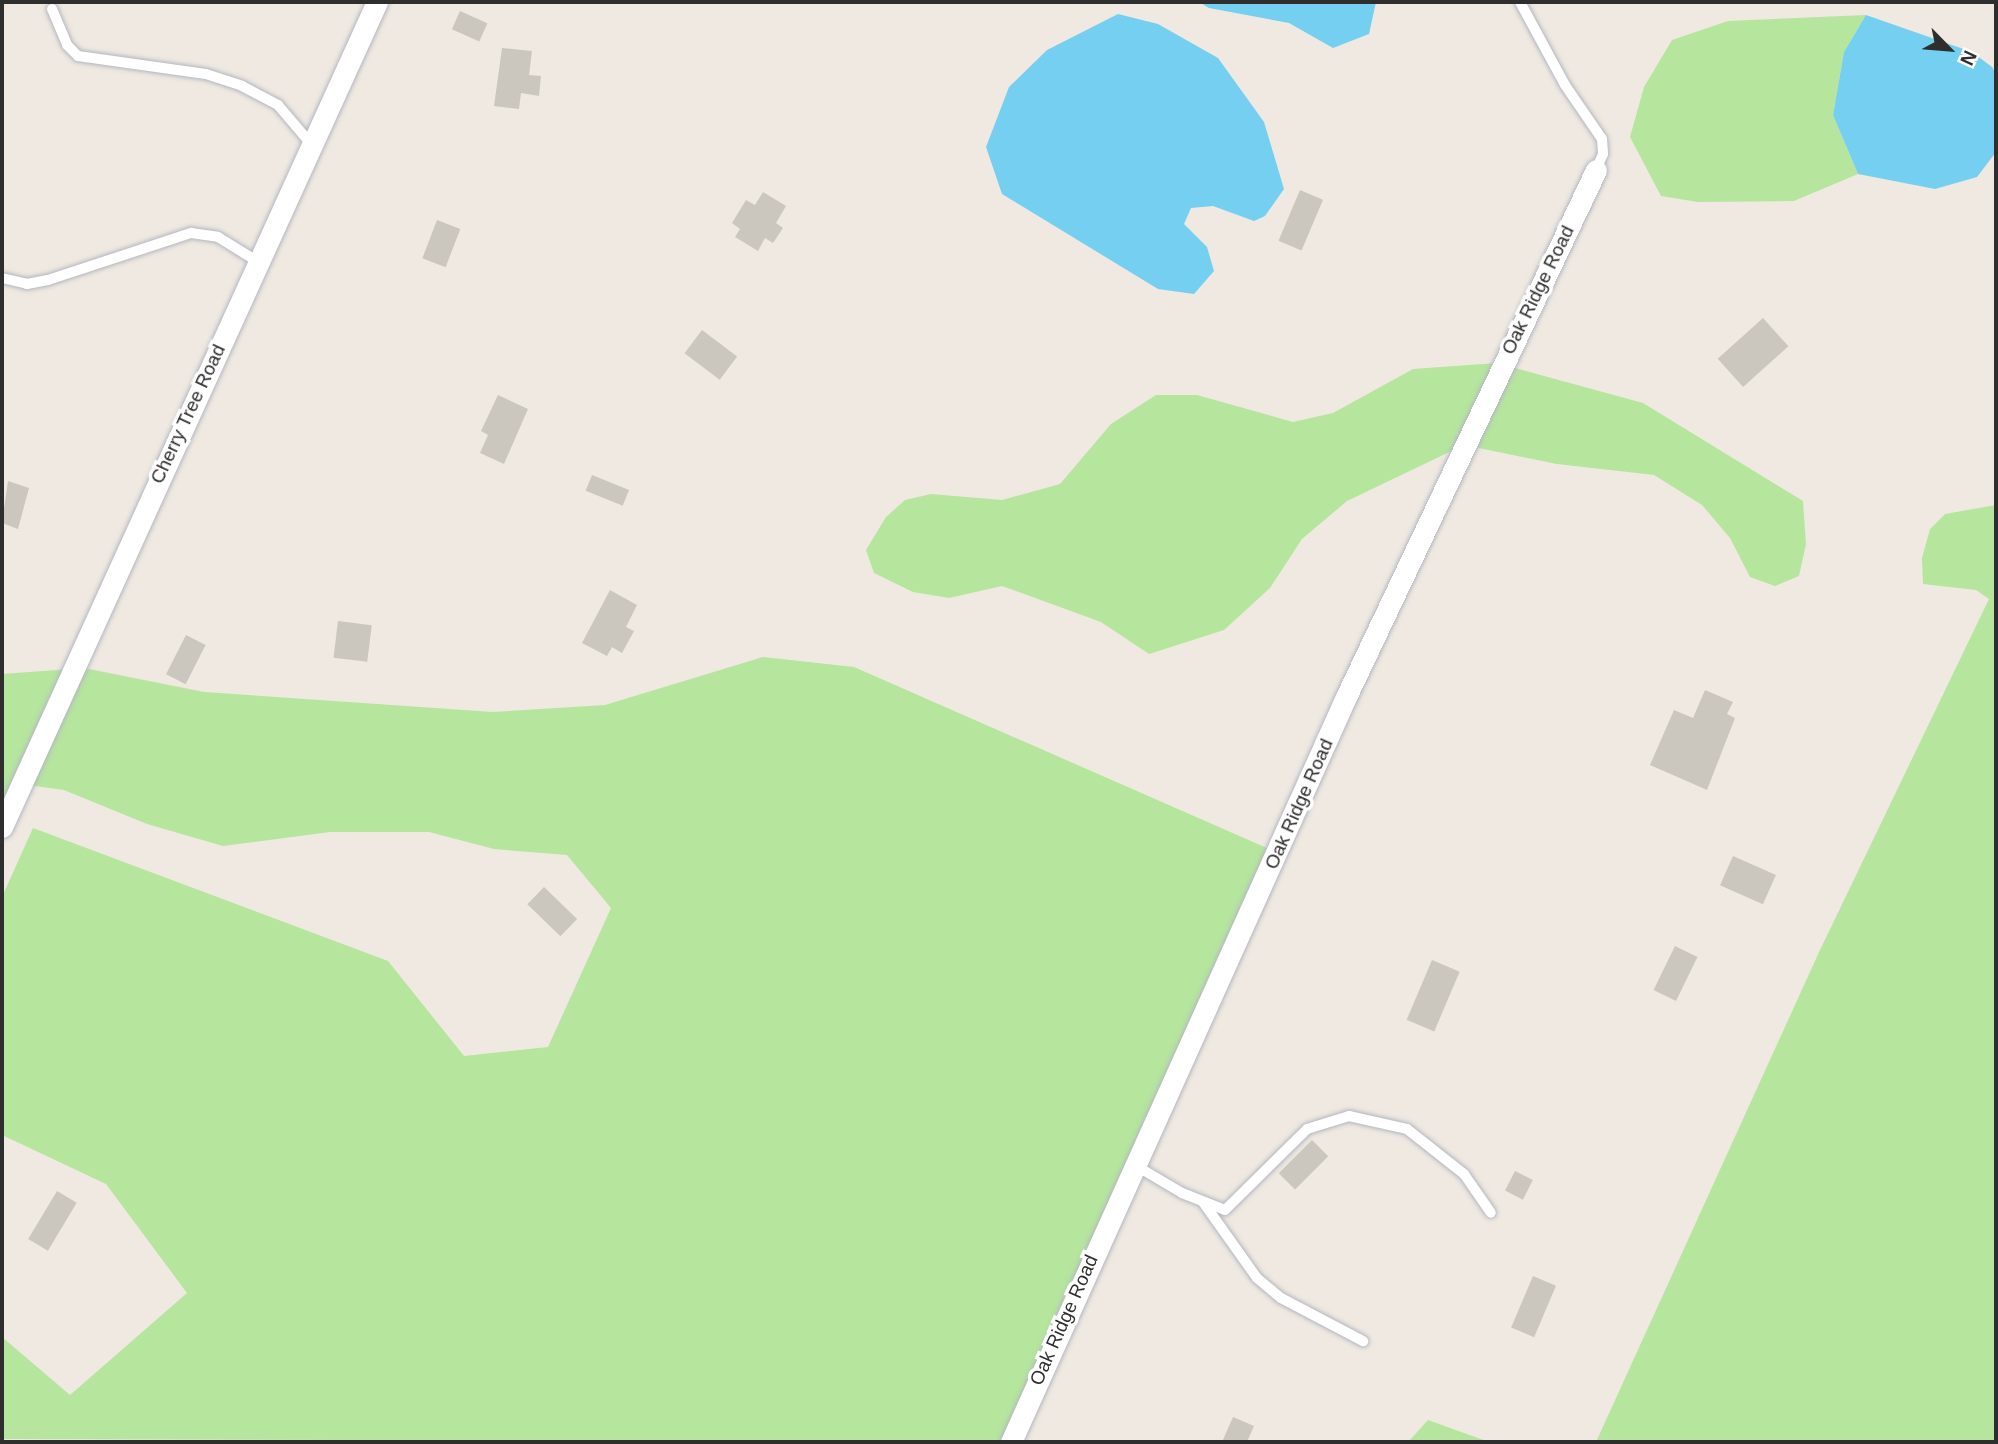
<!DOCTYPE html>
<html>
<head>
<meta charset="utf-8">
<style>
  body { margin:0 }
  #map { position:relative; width:1998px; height:1444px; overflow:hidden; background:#efe9e1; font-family:Arial,sans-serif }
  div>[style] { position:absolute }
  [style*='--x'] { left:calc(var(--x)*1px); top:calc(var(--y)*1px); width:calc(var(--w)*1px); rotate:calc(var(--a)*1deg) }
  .green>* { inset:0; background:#b6e59e }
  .water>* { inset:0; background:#75cff0 }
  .building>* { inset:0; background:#cbc7bf; transform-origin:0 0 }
  .roads { filter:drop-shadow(0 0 2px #b4b7c1) drop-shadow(0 0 2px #b4b7c1) }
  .lane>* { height:10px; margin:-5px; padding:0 5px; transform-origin:5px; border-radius:5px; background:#fff }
  .street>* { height:21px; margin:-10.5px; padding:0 10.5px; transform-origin:10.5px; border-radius:10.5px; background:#fff }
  span { translate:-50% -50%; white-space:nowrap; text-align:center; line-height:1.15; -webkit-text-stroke:7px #fff; paint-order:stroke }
  .street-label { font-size:19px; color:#2e2e2e }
  .frame { position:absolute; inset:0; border:4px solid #2e2e2e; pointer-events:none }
  .north { position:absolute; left:1914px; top:14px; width:70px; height:70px; -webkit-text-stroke:5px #fff; paint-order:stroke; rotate:115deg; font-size:19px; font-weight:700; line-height:28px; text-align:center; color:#2e2e2e }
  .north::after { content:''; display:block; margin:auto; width:24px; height:32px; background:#2e2e2e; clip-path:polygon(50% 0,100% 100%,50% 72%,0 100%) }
</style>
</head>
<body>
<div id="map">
  <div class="green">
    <i style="clip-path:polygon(1866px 15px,1844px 52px,1833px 115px,1858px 174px,1794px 201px,1698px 202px,1661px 196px,1630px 137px,1644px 87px,1672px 40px,1728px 21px)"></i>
    <i style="clip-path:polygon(1497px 363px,1643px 403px,1803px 501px,1806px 544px,1799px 576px,1775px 586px,1750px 577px,1730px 538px,1702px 505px,1654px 475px,1557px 464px,1464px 445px,1347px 501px,1302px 539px,1270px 588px,1224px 630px,1149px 654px,1101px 622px,1002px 586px,949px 598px,913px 592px,874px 573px,866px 550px,886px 517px,905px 500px,931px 494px,1002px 500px,1060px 484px,1111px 424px,1156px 395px,1197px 395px,1293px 422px,1333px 413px,1413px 369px)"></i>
    <i style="clip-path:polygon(1996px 505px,1996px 1442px,1596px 1442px,1820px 950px,1989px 599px,1976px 590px,1923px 584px,1922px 558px,1930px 529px,1945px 514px)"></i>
    <i style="clip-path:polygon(763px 657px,854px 667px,1276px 852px,1007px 1442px,2px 1439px,2px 1337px,70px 1395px,187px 1293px,106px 1184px,2px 1135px,2px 897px,33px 828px,388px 961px,464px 1056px,548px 1047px,611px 908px,567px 855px,494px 849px,429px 832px,330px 832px,223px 846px,147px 824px,64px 790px,35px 786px,2px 799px,2px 674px,84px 668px,204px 692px,493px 712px,605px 705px)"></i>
    <i style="clip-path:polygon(1428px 1420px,1489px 1442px,1408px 1442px)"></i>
  </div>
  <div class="water">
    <i style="clip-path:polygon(1199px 2px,1376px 2px,1369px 34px,1333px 48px,1289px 23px,1209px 8px)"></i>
    <i style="clip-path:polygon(1118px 14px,1158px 24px,1218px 58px,1264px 122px,1284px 189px,1265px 216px,1254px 221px,1213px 206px,1191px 208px,1184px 224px,1207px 247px,1214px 271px,1194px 294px,1158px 289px,1002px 194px,986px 147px,1009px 87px,1047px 50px)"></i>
    <i style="clip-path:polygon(1866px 15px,1972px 52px,1992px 67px,1996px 73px,1996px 152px,1977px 177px,1935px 189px,1858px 174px,1833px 115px,1844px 52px)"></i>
  </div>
  <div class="building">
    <i style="left:460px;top:11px;width:30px;height:20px;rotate:24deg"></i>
    <i style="clip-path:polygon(502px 48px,532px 51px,529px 75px,541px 76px,539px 96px,521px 93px,519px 109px,494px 106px)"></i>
    <i style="left:1300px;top:190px;width:25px;height:55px;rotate:23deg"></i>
    <i style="clip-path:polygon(763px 192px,786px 206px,776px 223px,783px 228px,773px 243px,765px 238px,758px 251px,735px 237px,740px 229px,732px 223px,746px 200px,755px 205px)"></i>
    <i style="left:437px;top:220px;width:25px;height:41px;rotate:21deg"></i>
    <i style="left:1763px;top:318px;width:38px;height:61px;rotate:48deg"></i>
    <i style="left:702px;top:330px;width:44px;height:29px;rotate:37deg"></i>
    <i style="clip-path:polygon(498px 395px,528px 409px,504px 464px,480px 453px,488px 435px,481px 431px)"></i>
    <i style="left:592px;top:475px;width:40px;height:17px;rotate:22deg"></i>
    <i style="clip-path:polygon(8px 481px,29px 488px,18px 529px,2px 523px)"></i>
    <i style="clip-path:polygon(610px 590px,637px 605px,626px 627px,634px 631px,622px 653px,612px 647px,607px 656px,582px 643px)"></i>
    <i style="left:338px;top:621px;width:34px;height:37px;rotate:7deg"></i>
    <i style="left:186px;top:635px;width:22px;height:44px;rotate:27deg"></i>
    <i style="clip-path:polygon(1705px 690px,1733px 702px,1727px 714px,1735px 718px,1707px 790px,1650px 765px,1674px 710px,1693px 718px)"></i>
    <i style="left:1733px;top:856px;width:47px;height:32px;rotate:24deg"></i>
    <i style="left:544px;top:887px;width:46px;height:24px;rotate:44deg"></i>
    <i style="left:1675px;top:946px;width:25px;height:49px;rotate:26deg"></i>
    <i style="left:1432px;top:960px;width:30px;height:65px;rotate:23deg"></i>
    <i style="left:1312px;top:1140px;width:23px;height:47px;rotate:45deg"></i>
    <i style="left:1515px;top:1171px;width:20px;height:22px;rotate:27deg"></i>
    <i style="left:57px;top:1191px;width:23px;height:56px;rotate:31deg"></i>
    <i style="left:1533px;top:1276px;width:25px;height:56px;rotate:23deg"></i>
    <i style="clip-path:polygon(1233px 1417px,1254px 1426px,1247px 1442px,1222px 1442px)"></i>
  </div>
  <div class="roads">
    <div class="lane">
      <i style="--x:1520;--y:2;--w:94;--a:61.5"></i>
      <i style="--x:1565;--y:85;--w:65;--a:55.6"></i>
      <i style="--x:1602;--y:139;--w:15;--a:86"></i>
      <i style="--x:1603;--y:154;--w:17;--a:114"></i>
      <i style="--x:52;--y:9;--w:39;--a:67"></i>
      <i style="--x:67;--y:45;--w:16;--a:45"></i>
      <i style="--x:78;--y:56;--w:129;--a:8"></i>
      <i style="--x:206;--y:74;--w:38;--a:18"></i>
      <i style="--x:242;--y:86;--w:41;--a:27.8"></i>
      <i style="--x:278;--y:105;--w:52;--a:49.6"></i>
      <i style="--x:2;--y:278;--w:26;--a:13"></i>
      <i style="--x:27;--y:284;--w:21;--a:-11"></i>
      <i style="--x:48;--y:280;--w:151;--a:-18.2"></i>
      <i style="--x:191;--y:233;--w:27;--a:8"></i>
      <i style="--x:218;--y:237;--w:49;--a:31.8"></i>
      <i style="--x:1133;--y:1164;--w:57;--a:30.6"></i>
      <i style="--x:1182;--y:1193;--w:46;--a:21.6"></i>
      <i style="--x:1225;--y:1210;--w:115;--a:-44.6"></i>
      <i style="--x:1307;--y:1129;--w:44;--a:-17.2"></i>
      <i style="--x:1349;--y:1116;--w:59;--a:12.6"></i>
      <i style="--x:1407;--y:1129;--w:73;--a:38.3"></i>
      <i style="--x:1464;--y:1174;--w:47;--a:55.3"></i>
      <i style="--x:1203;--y:1202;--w:93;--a:54.6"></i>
      <i style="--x:1257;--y:1278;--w:31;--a:40"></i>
      <i style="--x:1281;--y:1298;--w:93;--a:27.7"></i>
    </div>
    <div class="street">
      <i style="--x:2;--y:827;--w:906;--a:-65.56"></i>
      <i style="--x:1011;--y:1442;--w:817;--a:-65.79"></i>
      <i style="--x:1346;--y:697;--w:583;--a:-64.62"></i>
    </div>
  </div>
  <div class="street-label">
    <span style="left:1538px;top:290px;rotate:-64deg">Oak Ridge Road</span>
    <span style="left:188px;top:414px;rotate:-65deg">Cherry Tree Road</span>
    <span style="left:1299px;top:804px;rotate:-66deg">Oak Ridge Road</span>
    <span style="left:1064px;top:1320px;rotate:-66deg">Oak Ridge Road</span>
  </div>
  <div class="frame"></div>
  <div class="north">N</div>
</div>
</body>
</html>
